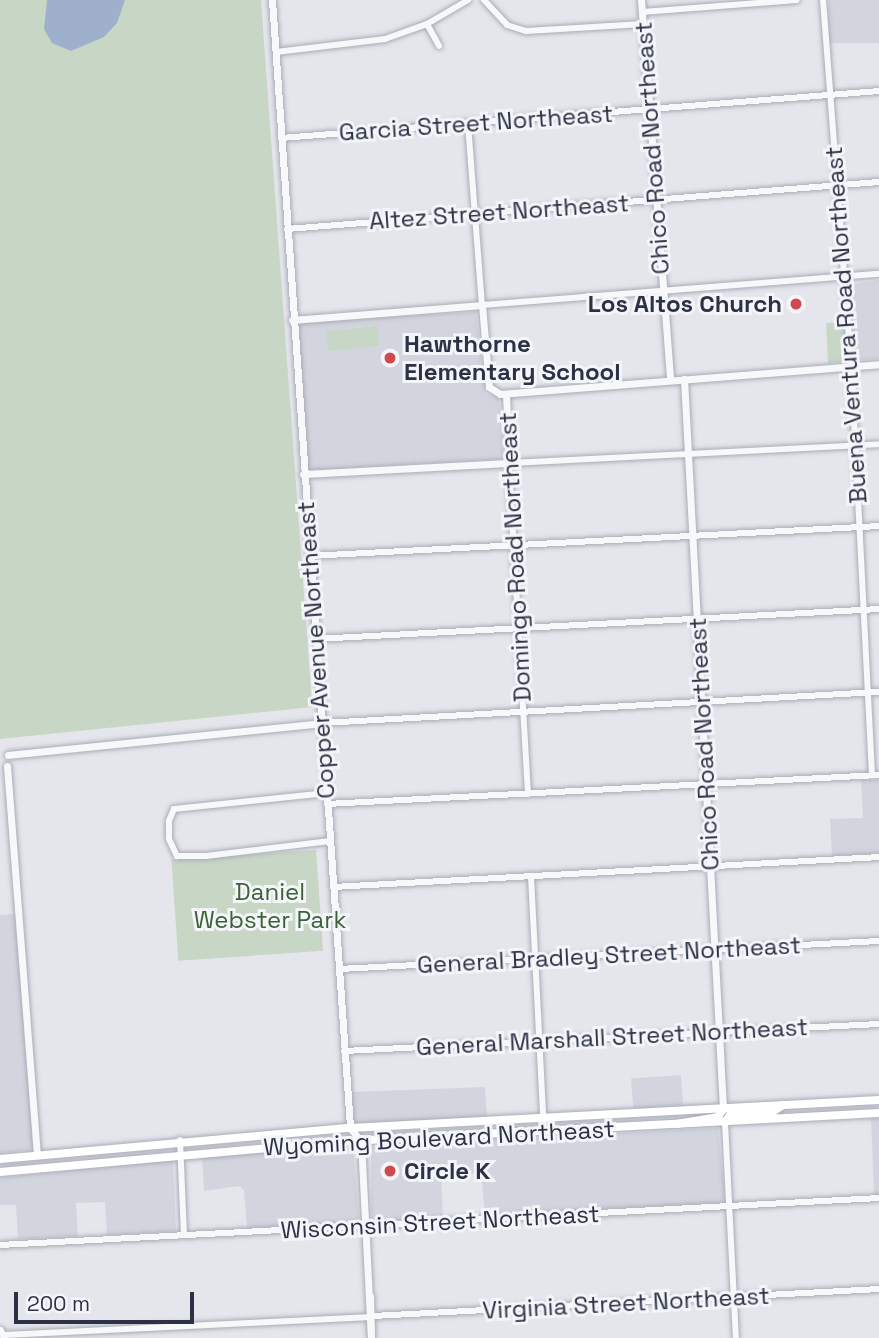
<!DOCTYPE html>
<html>
<head>
<meta charset="utf-8">
<style>
  body { margin:0 }
  #map { position:relative; width:879px; height:1338px; overflow:hidden; background:#e4e6ec; font-family:"Space Grotesk",sans-serif }
  div>[style] { position:absolute }
  [style*='--x'] { left:calc(var(--x)*1px); top:calc(var(--y)*1px); width:calc(var(--w)*1px); rotate:calc(var(--a)*1deg) }
  .built>* { inset:0; background:#d2d5de; transform-origin:0 0 }
  .green>* { inset:0; background:#c7d6c5; transform-origin:0 0 }
  .water>* { inset:0; background:#9fb0cc }
  .roads { filter:drop-shadow(0 0 2px #a9acb7) drop-shadow(0 0 2px #a9acb7) }
  .minor>* { height:6px; margin:-3px; padding:0 3px; transform-origin:3px; border-radius:3px; background:#f7f8fa }
  .tertiary>* { height:7px; margin:-3.5px; padding:0 3.5px; transform-origin:3.5px; border-radius:3.5px; background:#f7f8fa }
  .secondary>* { height:8px; margin:-4px; padding:0 4px; transform-origin:4px; border-radius:4px; background:#fff }
  .dots>* { width:19px; height:19px; translate:-50% -50%; box-sizing:border-box; border:4px solid #f4f5f9; border-radius:50% }
  span { translate:-50% -50%; white-space:nowrap; text-align:center; line-height:1.15; -webkit-text-stroke:6px #f4f5f9; paint-order:stroke }
  .street-label { font-size:24px; color:#2b3245 }
  .poi-label { font-size:24px; color:#2b3245; font-weight:700 }
  .right { translate:-100% -50%; text-align:right }
  .left { translate:0 -50%; text-align:left }
  .park-label { font-size:24px; color:#3c6138 }
  .scale { position:absolute; left:14px; top:1292px; width:180px; height:32px; box-sizing:border-box; border:4px solid #2b3245; border-top:0; padding-left:9px; font-size:21px; line-height:24px; white-space:nowrap; color:#2b3245; -webkit-text-stroke:5px #f4f5f9; paint-order:stroke }
</style>
</head>
<body>
<div id="map">
  <div class="built">
    <i style="left:879px;top:0;width:43px;height:50px;rotate:90deg"></i>
    <i style="clip-path:polygon(879px 280px,879px 359px,859px 360px,855px 357px,849px 285px)"></i>
    <i style="clip-path:polygon(476px 312px,485px 394px,499px 398px,504px 459px,307px 470px,297px 323px)"></i>
    <i style="clip-path:polygon(861px 780px,879px 780px,879px 853px,832px 856px,830px 819px,863px 818px)"></i>
    <i style="clip-path:polygon(16px 914px,33px 1145px,30px 1150px,0 1153px,0 915px)"></i>
    <i style="left:681px;top:1075px;width:32px;height:50px;rotate:86deg"></i>
    <i style="clip-path:polygon(485px 1087px,487px 1117px,357px 1124px,353px 1120px,352px 1092px)"></i>
    <i style="clip-path:polygon(879px 1118px,879px 1195px,874px 1195px,871px 1118px)"></i>
    <i style="clip-path:polygon(718px 1128px,725px 1198px,721px 1203px,485px 1215px,481px 1173px,441px 1176px,443px 1218px,375px 1221px,371px 1217px,371px 1146px)"></i>
    <i style="clip-path:polygon(353px 1147px,359px 1218px,356px 1222px,247px 1228px,244px 1190px,239px 1186px,204px 1191px,202px 1157px)"></i>
    <i style="clip-path:polygon(173px 1160px,176px 1231px,107px 1235px,105px 1202px,76px 1203px,78px 1236px,18px 1239px,16px 1205px,0 1205px,0 1178px)"></i>
  </div>
  <div class="green">
    <i style="clip-path:polygon(0 0,261px 0,312px 707px,0 739px)"></i>
    <i style="left:844px;top:322px;width:40px;height:18px;rotate:87deg"></i>
    <i style="left:377px;top:326px;width:20px;height:51px;rotate:84deg"></i>
    <i style="left:316px;top:850px;width:101px;height:145px;rotate:86deg"></i>
  </div>
  <div class="water">
    <i style="clip-path:polygon(47px 0,125px 0,117px 23px,104px 37px,71px 51px,52px 43px,44px 29px)"></i>
  </div>
  <div class="roads">
    <div class="minor">
      <i style="--x:484;--y:0;--w:34;--a:47"></i>
      <i style="--x:507;--y:25;--w:20;--a:18"></i>
      <i style="--x:526;--y:31;--w:117;--a:-3.4"></i>
      <i style="--x:823;--y:0;--w:361;--a:85.6"></i>
      <i style="--x:851;--y:360;--w:416;--a:87.1"></i>
      <i style="--x:642;--y:12;--w:155;--a:-4.4"></i>
      <i style="--x:427;--y:24;--w:25;--a:61"></i>
      <i style="--x:276;--y:52;--w:110;--a:-6.8"></i>
      <i style="--x:385;--y:39;--w:45;--a:-19.7"></i>
      <i style="--x:427;--y:24;--w:48;--a:-30.3"></i>
      <i style="--x:468;--y:124;--w:182;--a:85.6"></i>
      <i style="--x:482;--y:305;--w:398;--a:-4.5"></i>
      <i style="--x:281;--y:138;--w:600;--a:-4.49"></i>
      <i style="--x:287;--y:229;--w:594;--a:-4.54"></i>
      <i style="--x:309;--y:556;--w:571;--a:-3.01"></i>
      <i style="--x:315;--y:639;--w:565;--a:-3.04"></i>
      <i style="--x:322;--y:723;--w:558;--a:-3.19"></i>
      <i style="--x:327;--y:793;--w:154;--a:174"></i>
      <i style="--x:174;--y:809;--w:13;--a:113"></i>
      <i style="--x:169;--y:821;--w:18;--a:90"></i>
      <i style="--x:169;--y:839;--w:19;--a:65"></i>
      <i style="--x:177;--y:856;--w:29;--a:0"></i>
      <i style="--x:206;--y:856;--w:125;--a:-6.9"></i>
      <i style="--x:528;--y:794;--w:332;--a:-93.3"></i>
      <i style="--x:509;--y:463;--w:370;--a:-2.9"></i>
      <i style="--x:327;--y:804;--w:553;--a:-3.01"></i>
      <i style="--x:531;--y:876;--w:255;--a:87.1"></i>
      <i style="--x:333;--y:887;--w:547;--a:-3.14"></i>
      <i style="--x:339;--y:969;--w:541;--a:-2.97"></i>
      <i style="--x:344;--y:1051;--w:536;--a:-2.89"></i>
      <i style="--x:725;--y:1123;--w:215;--a:87.1"></i>
      <i style="--x:180;--y:1140;--w:95;--a:87.6"></i>
      <i style="--x:0;--y:1245;--w:880;--a:-3.06"></i>
      <i style="--x:373;--y:1316;--w:507;--a:-3.05"></i>
      <i style="--x:4;--y:1335;--w:363;--a:-2.8"></i>
    </div>
    <div class="tertiary">
      <i style="--x:272;--y:0;--w:1131;--a:86.04"></i>
      <i style="--x:350;--y:1128;--w:17;--a:50"></i>
      <i style="--x:361;--y:1141;--w:196;--a:87.1"></i>
      <i style="--x:641;--y:0;--w:380;--a:85.6"></i>
      <i style="--x:292;--y:320;--w:191;--a:-4.5"></i>
      <i style="--x:482;--y:305;--w:82;--a:85.1"></i>
      <i style="--x:489;--y:387;--w:13;--a:32"></i>
      <i style="--x:500;--y:394;--w:380;--a:-4.5"></i>
      <i style="--x:684;--y:379;--w:731;--a:86.94"></i>
      <i style="--x:303;--y:474;--w:206;--a:-3.1"></i>
      <i style="--x:509;--y:463;--w:69;--a:-92.5"></i>
      <i style="--x:8;--y:755;--w:316;--a:-5.8"></i>
      <i style="--x:7;--y:766;--w:390;--a:85.6"></i>
      <i style="--x:370;--y:1296;--w:41;--a:88.6"></i>
      <i style="--x:0;--y:1330;--w:9;--a:63"></i>
    </div>
    <div class="secondary">
      <i style="--x:725;--y:1123;--w:9;--a:-58"></i>
      <i style="--x:730;--y:1115;--w:44;--a:-5.2"></i>
      <i style="--x:774;--y:1111;--w:11;--a:-34"></i>
      <i style="--x:677;--y:1124;--w:42;--a:-9.7"></i>
      <i style="--x:718;--y:1117;--w:9;--a:-58"></i>
      <i style="--x:0;--y:1159;--w:351;--a:-5.1"></i>
      <i style="--x:350;--y:1128;--w:530;--a:-3.03"></i>
      <i style="--x:0;--y:1172;--w:350;--a:-5.1"></i>
      <i style="--x:349;--y:1141;--w:531;--a:-3.02"></i>
    </div>
  </div>
  <div class="dots">
    <i style="left:796px;top:304px;background:#d14950"></i>
    <i style="left:390px;top:358px;background:#d14950"></i>
    <i style="left:390px;top:1171px;background:#d14950"></i>
  </div>
  <div class="street-label">
    <span style="left:476px;top:123px;rotate:-4deg">Garcia Street Northeast</span>
    <span style="left:652px;top:148px;rotate:-94deg">Chico Road Northeast</span>
    <span style="left:499px;top:212px;rotate:-4deg">Altez Street Northeast</span>
    <span style="left:846px;top:325px;rotate:-94deg">Buena Ventura Road Northeast</span>
    <span style="left:515px;top:557px;rotate:-93deg">Domingo Road Northeast</span>
    <span style="left:316px;top:650px;rotate:-94deg">Copper Avenue Northeast</span>
    <span style="left:704px;top:744px;rotate:-93deg">Chico Road Northeast</span>
    <span style="left:609px;top:955px;rotate:-3deg">General Bradley Street Northeast</span>
    <span style="left:612px;top:1037px;rotate:-3deg">General Marshall Street Northeast</span>
    <span style="left:439px;top:1138px;rotate:-3deg">Wyoming Boulevard Northeast</span>
    <span style="left:440px;top:1222px;rotate:-3deg">Wisconsin Street Northeast</span>
    <span style="left:626px;top:1303px;rotate:-3deg">Virginia Street Northeast</span>
  </div>
  <div class="poi-label">
    <span class="right" style="left:782px;top:304px">Los Altos Church</span>
    <span class="left" style="left:404px;top:358px">Hawthorne<br>Elementary School</span>
    <span class="left" style="left:404px;top:1171px">Circle K</span>
  </div>
  <div class="park-label">
    <span style="left:270px;top:906px">Daniel<br>Webster Park</span>
  </div>
  <div class="scale">200 m</div>
</div>
</body>
</html>
